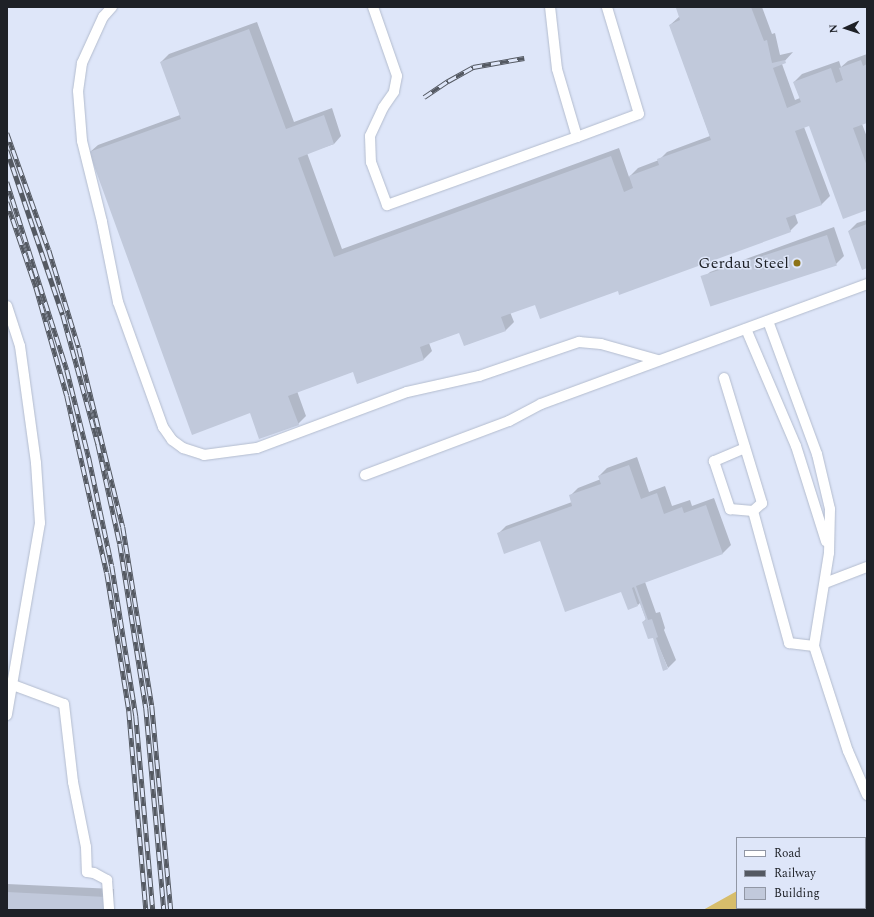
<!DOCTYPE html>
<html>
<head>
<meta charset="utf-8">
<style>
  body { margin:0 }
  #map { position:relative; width:874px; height:917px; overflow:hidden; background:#dee6f9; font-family:Spectral,serif }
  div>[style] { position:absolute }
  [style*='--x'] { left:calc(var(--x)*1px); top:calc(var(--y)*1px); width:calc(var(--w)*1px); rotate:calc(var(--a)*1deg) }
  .green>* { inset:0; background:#d7bd6b }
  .shadow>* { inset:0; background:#0003 }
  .building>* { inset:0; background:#c1c9db; transform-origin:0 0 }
  .roads { filter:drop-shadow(0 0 1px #b3bcce) drop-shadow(0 0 1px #b3bcce) }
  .minor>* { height:10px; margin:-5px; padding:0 5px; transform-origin:5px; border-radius:5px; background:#fff }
  .rail>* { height:4.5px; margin-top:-2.25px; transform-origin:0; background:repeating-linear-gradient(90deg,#dee6f9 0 9px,#545962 0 18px); box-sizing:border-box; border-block:1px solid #545962 }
  .dots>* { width:11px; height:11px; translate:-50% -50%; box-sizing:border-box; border:2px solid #dee6f9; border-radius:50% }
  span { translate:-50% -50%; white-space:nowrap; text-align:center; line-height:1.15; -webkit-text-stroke:3px #dee6f9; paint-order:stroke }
  .poi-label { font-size:16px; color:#1e2127 }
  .right { translate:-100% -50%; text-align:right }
  .frame { position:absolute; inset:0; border:8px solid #1e2127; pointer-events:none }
  .legend { position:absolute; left:736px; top:837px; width:130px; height:72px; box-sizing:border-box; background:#dee6f9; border:1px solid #9197a5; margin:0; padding:5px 7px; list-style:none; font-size:12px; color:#1e2127 }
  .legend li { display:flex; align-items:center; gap:8px; height:20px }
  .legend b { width:20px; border:1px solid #9197a5 }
  .north { position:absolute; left:826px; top:8px; width:40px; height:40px; -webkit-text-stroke:3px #dee6f9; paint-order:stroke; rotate:267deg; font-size:11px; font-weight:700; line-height:16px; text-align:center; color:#1e2127 }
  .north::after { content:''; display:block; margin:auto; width:14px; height:18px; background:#1e2127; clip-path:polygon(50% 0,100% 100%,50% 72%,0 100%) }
</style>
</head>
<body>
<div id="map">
  <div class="green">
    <i style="clip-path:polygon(737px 891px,737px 908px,865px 908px,865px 897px,867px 910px,703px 910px)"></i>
  </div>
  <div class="shadow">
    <i style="clip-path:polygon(678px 7px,762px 7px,772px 34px,775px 33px,780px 55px,793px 52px,782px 64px,795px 100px,800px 98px,794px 82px,802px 74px,839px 61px,841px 67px,848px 61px,867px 54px,867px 122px,862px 124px,867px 137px,867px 209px,810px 125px,804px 127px,830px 196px,822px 204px,795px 214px,798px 223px,790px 231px,619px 289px,535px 303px,510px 312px,514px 322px,506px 330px,465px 345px,460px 332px,429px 343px,432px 351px,424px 359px,358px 383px,354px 371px,297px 391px,306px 416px,298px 424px,250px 412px,90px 152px,98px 145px,180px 115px,161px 62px,169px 54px,257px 22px,294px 122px,332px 108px,341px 136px,334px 144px,307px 153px,342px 249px,619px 148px,629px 177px,638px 168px,659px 160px,667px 152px,710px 136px,670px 25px,680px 16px)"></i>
    <i style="clip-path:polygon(867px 220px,867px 267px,849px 231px,857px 223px)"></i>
    <i style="clip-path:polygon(834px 227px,844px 256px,836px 264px,702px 280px,710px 272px)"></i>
    <i style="clip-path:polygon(637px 457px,649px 492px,665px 486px,672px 506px,690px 500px,692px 506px,714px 498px,731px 545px,723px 553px,645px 582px,656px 613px,660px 612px,665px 628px,664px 630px,676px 660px,668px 668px,654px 636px,643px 622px,646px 619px,640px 603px,638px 605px,622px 590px,541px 540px,498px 534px,506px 526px,572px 502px,570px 496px,578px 488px,601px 479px,599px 476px,607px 468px)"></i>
    <i style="clip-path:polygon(7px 884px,114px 889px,113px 910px,7px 910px)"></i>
  </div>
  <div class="building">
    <i style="clip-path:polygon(751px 7px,764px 41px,767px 40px,772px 63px,785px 60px,786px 63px,773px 68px,787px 108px,801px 102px,793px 82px,831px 68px,836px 83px,843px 80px,839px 68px,861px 60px,863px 66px,867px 64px,867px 123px,853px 128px,867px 166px,867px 210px,843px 219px,809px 126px,795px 131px,822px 205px,786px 218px,791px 232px,619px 295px,618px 291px,540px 319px,535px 305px,501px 317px,506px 331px,464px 346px,459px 333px,420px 347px,424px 360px,357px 384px,353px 372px,288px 396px,299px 425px,259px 439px,250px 413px,192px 435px,89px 152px,181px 119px,160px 62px,249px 29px,286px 129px,324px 115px,334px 144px,298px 158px,334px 257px,611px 156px,624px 192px,633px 188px,629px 176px,659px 165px,657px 159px,711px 140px,669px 25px,680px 20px,676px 8px)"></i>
    <i style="clip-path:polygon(867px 224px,867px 268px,862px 270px,848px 231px)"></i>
    <i style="left:827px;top:235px;width:32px;height:133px;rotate:72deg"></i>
    <i style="clip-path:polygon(629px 465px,641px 499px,657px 493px,664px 514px,682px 507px,684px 513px,706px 505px,723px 554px,636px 586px,648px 620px,652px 619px,658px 637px,656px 638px,668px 669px,663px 671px,653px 638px,648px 639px,642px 622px,646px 620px,634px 587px,632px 588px,638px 606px,628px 610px,621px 592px,565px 612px,540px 541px,504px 554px,497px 533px,572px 506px,569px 495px,601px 484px,598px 476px)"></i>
    <i style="clip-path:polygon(7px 892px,106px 897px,106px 910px,7px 910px)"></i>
  </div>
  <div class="roads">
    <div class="minor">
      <i style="--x:112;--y:7;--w:13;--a:132"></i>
      <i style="--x:103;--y:17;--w:51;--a:114.5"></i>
      <i style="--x:82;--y:63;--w:28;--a:98"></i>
      <i style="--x:78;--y:91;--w:50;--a:85.4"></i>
      <i style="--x:82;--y:141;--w:83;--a:76.1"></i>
      <i style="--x:102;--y:222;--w:82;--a:78.7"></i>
      <i style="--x:118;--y:302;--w:133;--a:70.2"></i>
      <i style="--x:163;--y:427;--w:16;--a:55"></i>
      <i style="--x:172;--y:440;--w:14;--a:36"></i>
      <i style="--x:183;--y:448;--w:22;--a:18"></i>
      <i style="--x:204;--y:455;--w:53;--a:-7.5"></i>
      <i style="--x:257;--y:448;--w:160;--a:-20.5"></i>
      <i style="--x:407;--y:392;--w:74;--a:-12.5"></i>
      <i style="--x:479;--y:376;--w:106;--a:-18.8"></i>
      <i style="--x:579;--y:342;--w:22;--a:5"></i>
      <i style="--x:601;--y:344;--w:59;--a:15.7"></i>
      <i style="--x:373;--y:7;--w:73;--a:70.8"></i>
      <i style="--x:397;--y:76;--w:16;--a:101"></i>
      <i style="--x:394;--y:92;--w:19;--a:125"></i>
      <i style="--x:383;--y:108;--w:31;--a:115"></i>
      <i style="--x:370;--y:136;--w:26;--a:88"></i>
      <i style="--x:371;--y:162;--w:46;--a:69.6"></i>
      <i style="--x:387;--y:205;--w:202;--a:-19.7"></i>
      <i style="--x:577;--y:137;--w:71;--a:-106.4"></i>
      <i style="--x:557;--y:69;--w:62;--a:-96.4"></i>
      <i style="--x:577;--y:137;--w:66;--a:-20.4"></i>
      <i style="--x:639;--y:114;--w:112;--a:-106.7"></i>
      <i style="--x:7;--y:306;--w:42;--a:72"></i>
      <i style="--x:20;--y:346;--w:118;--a:82.2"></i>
      <i style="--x:36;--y:463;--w:60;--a:86.2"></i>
      <i style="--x:40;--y:523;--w:195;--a:99.8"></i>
      <i style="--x:768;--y:321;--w:142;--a:69.8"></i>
      <i style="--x:817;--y:454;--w:57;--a:76.7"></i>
      <i style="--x:830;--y:509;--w:44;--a:91.3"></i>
      <i style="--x:829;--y:553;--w:94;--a:99.2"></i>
      <i style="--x:814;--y:646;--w:110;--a:72.1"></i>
      <i style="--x:848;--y:751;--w:48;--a:66.6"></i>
      <i style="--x:746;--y:329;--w:127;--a:66.9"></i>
      <i style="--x:796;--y:446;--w:100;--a:72.5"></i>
      <i style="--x:724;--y:378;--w:131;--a:73.1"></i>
      <i style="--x:762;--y:503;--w:12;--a:138"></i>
      <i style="--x:753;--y:511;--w:137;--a:74.7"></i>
      <i style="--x:789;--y:643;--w:25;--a:7"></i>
      <i style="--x:745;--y:448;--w:34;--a:157"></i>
      <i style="--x:714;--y:461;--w:51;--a:71.6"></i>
      <i style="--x:730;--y:509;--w:23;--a:5"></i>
      <i style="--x:365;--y:475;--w:154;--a:-20.6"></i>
      <i style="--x:509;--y:421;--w:36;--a:-28"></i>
      <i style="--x:541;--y:404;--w:347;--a:-20.2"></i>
      <i style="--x:825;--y:583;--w:45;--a:-20.9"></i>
      <i style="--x:13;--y:685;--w:54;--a:20.4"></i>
      <i style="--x:64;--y:704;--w:79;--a:83.4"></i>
      <i style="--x:73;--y:782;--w:66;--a:78.7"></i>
      <i style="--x:86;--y:847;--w:25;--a:88"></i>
      <i style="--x:87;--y:872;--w:7;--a:8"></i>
      <i style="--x:94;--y:873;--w:15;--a:28"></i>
      <i style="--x:107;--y:880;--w:30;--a:86"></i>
    </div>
  </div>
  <div class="rail">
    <i style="--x:424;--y:97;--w:29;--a:-34"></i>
    <i style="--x:448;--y:81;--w:29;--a:-29"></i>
    <i style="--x:473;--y:67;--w:52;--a:-10"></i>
    <i style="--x:7;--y:133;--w:124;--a:70.3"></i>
    <i style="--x:49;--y:250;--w:102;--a:73"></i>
    <i style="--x:79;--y:348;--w:184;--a:76.2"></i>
    <i style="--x:123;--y:527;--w:181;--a:80.8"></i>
    <i style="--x:152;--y:706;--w:205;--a:84.7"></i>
    <i style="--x:7;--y:150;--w:174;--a:71.3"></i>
    <i style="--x:63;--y:315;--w:134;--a:74.8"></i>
    <i style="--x:98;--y:444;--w:102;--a:77.6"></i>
    <i style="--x:120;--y:544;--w:166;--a:81"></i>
    <i style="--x:146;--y:708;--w:203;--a:84.9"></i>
    <i style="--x:7;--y:182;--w:197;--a:72.3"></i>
    <i style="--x:67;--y:370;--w:91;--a:76"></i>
    <i style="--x:89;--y:458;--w:110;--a:78"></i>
    <i style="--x:112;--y:566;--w:152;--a:80.9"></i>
    <i style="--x:136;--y:716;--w:195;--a:85"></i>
    <i style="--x:7;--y:202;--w:90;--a:71.2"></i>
    <i style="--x:36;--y:287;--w:113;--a:74.1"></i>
    <i style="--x:67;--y:396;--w:181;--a:77.3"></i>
    <i style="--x:107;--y:573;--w:140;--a:80.9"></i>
    <i style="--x:129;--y:711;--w:200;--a:85.1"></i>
  </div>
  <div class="dots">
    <i style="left:797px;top:263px;background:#8d7317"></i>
  </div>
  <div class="poi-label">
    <span class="right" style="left:789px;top:263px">Gerdau Steel</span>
  </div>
  <div class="frame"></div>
  <ul class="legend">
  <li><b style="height:5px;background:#fff"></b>Road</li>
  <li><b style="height:5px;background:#545962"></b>Railway</li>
  <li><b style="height:11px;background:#c1c9db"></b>Building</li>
  </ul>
  <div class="north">N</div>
</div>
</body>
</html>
